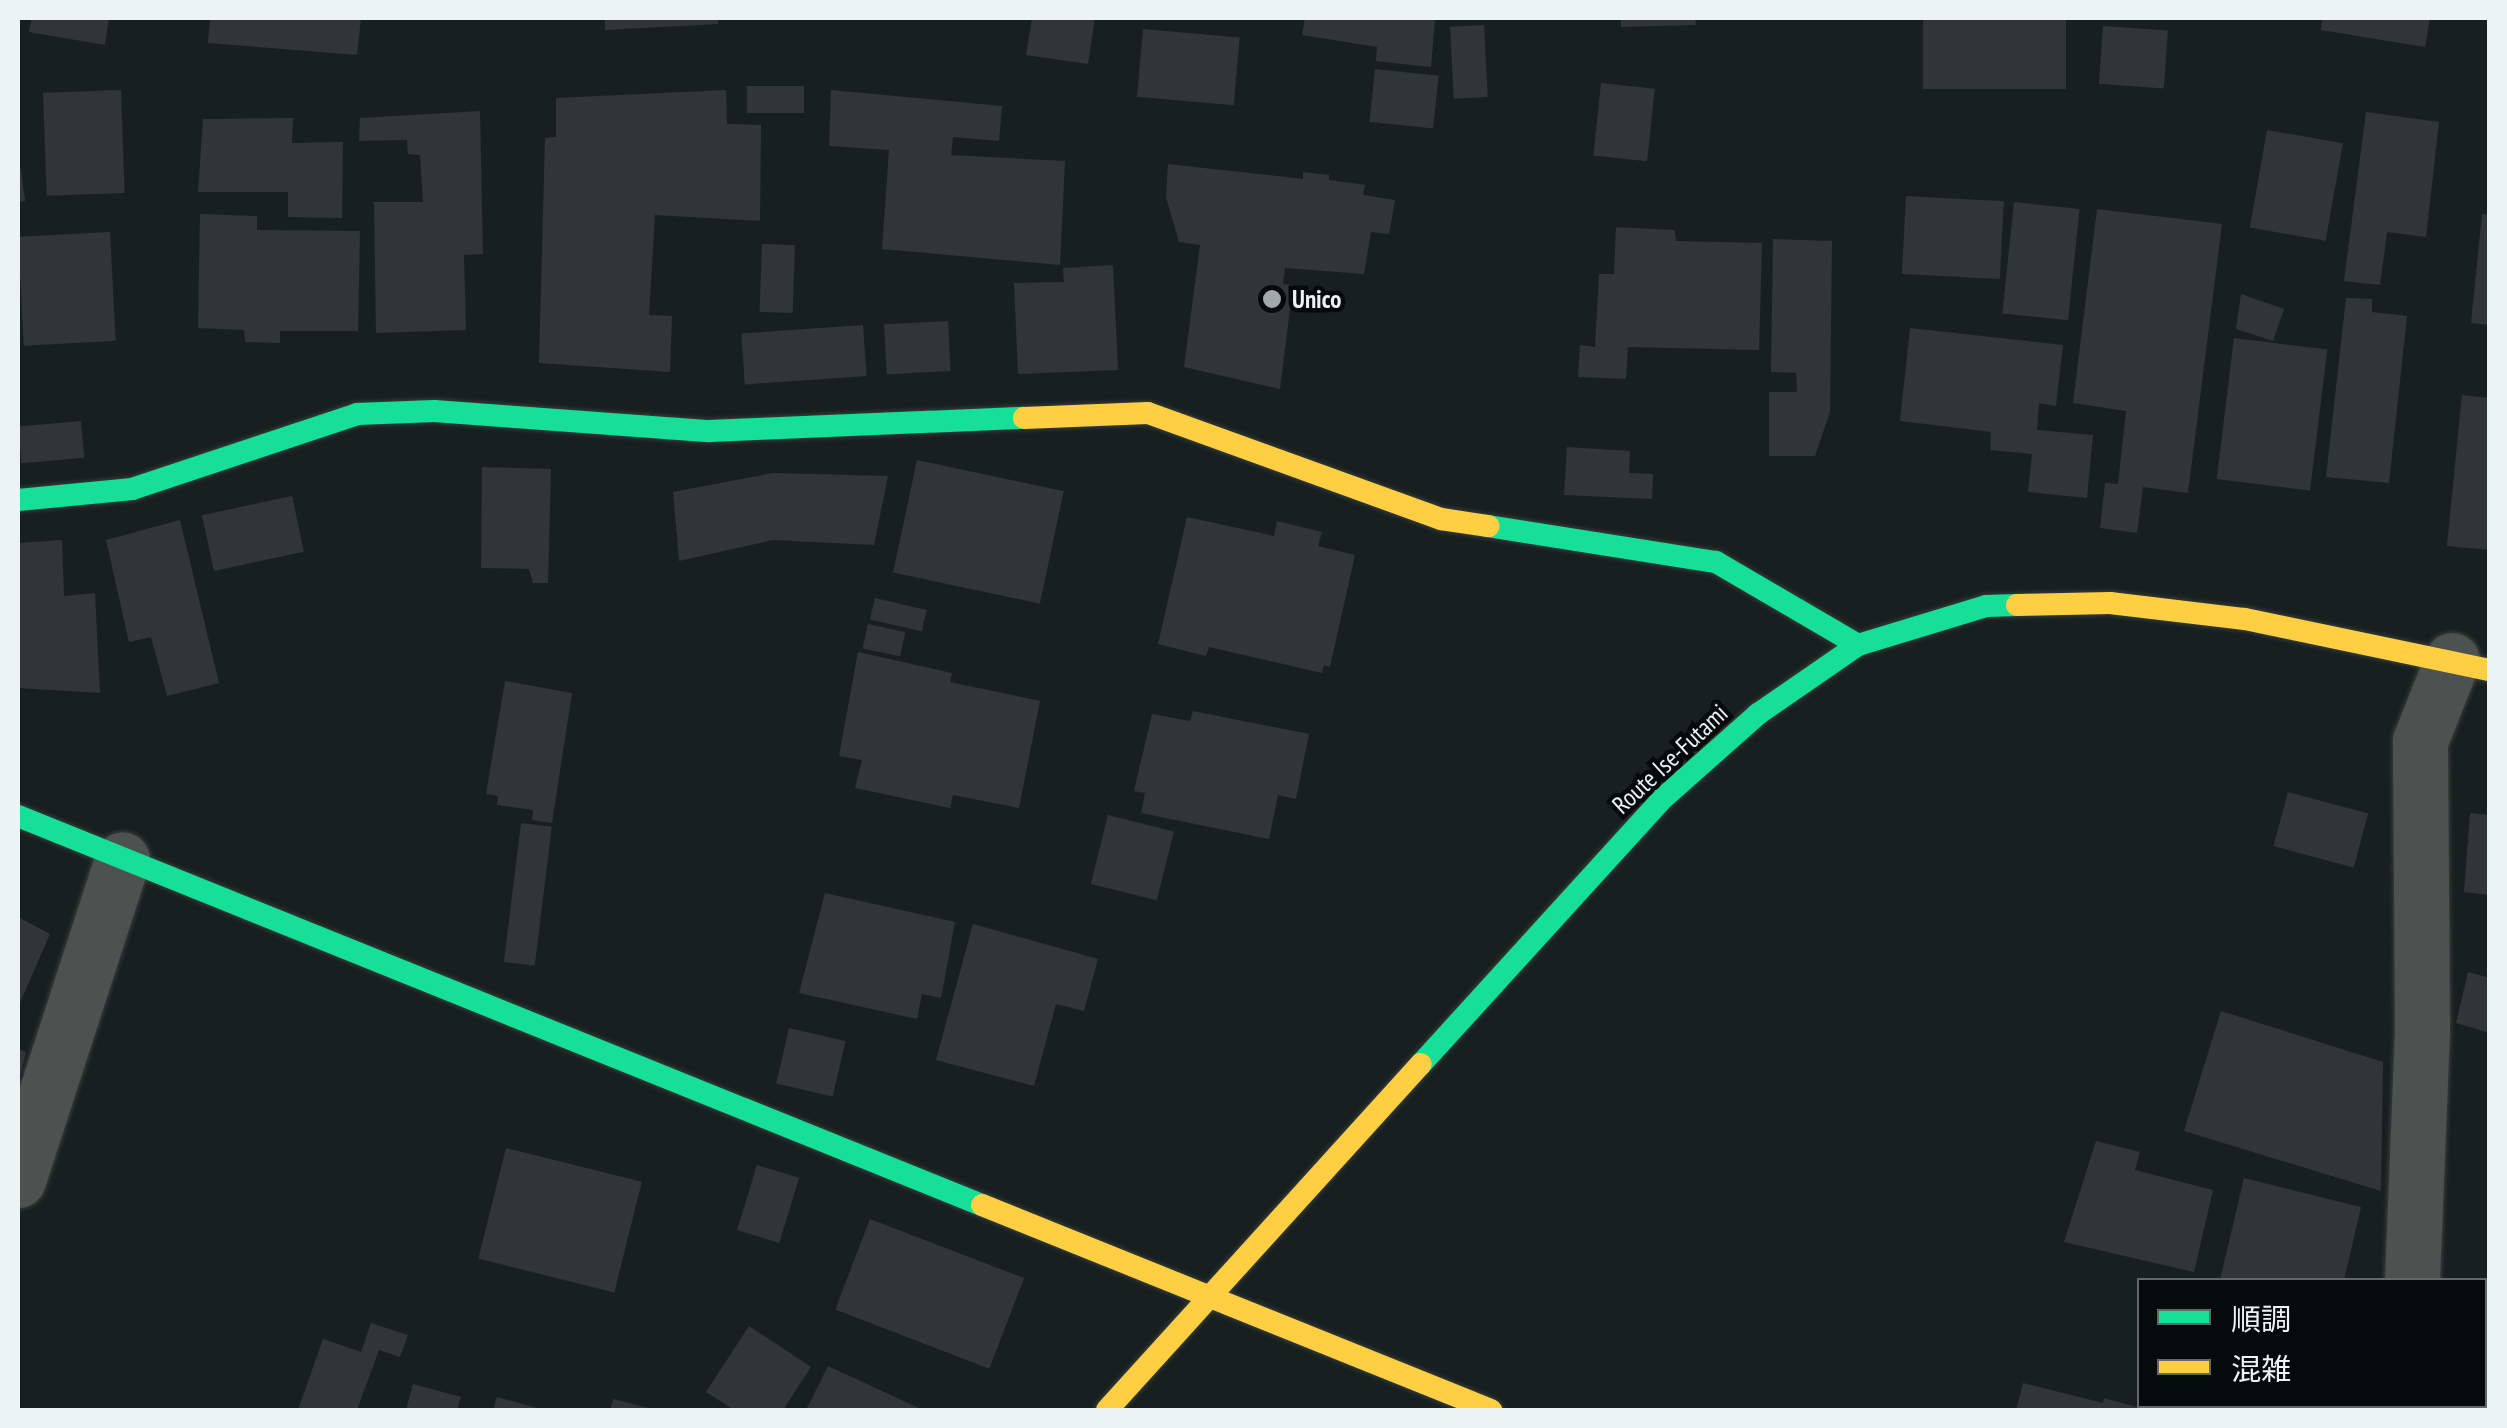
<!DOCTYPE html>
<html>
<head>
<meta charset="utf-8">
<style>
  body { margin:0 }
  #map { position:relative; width:2507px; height:1428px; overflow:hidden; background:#18201f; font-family:"PT Sans Narrow","Noto Sans JP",sans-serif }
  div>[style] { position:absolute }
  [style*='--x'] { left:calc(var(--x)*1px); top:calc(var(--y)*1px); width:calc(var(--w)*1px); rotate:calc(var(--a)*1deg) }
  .building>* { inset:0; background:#303637; transform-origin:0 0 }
  .roads { filter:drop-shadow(0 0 2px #363d3c) drop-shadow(0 0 2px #363d3c) }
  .street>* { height:55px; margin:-27.5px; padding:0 27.5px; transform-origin:27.5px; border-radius:27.5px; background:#4c5250 }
  .fast>* { height:22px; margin:-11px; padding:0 11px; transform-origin:11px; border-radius:11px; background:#16e098 }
  .slow>* { height:22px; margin:-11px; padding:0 11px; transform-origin:11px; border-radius:11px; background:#ffcf43 }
  .dots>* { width:28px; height:28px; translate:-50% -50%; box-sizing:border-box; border:5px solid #050b0a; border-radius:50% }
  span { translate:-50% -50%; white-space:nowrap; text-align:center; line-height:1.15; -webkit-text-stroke:9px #050b0a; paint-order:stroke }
  .poi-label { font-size:25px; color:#ebf4f3; font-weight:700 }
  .left { translate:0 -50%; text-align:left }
  .street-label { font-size:25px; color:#ebf4f3 }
  .frame { position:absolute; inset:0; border:20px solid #ebf4f3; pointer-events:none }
  .legend { position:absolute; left:2137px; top:1278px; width:350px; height:130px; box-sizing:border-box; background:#050b0a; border:2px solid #616867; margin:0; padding:12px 18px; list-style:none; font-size:30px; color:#ebf4f3 }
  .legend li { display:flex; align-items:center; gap:20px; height:50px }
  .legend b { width:50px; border:2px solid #616867 }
</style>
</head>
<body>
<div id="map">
  <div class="building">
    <i style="clip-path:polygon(32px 18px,109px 18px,105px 45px,29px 32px)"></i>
    <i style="clip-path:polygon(210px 18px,361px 18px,357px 55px,208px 43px)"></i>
    <i style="clip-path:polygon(605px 18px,718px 18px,718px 24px,605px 30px)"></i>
    <i style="clip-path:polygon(1032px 18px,1095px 18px,1088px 64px,1026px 55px)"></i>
    <i style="clip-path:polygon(1305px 18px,1435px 18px,1431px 67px,1376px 61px,1377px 47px,1302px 35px)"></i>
    <i style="clip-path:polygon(1621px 18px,1695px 18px,1696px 25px,1621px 27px)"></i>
    <i style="left:1923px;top:18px;width:143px;height:71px"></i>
    <i style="clip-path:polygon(2322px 18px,2430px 18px,2425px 47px,2321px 30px)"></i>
    <i style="left:1484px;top:25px;width:72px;height:34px;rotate:87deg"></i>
    <i style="left:2103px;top:26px;width:65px;height:58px;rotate:4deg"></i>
    <i style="left:1143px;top:29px;width:97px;height:68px;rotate:5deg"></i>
    <i style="left:1375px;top:69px;width:64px;height:53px;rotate:6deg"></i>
    <i style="left:1601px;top:83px;width:54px;height:73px;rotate:6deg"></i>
    <i style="left:747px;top:86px;width:57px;height:27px"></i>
    <i style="left:121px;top:90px;width:103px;height:78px;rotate:88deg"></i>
    <i style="clip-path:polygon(726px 90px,727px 124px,761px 125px,760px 221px,655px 215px,649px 315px,672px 316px,670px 372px,539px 363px,545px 138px,556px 137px,556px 98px)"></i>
    <i style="clip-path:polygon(831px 90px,1002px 106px,999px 141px,953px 137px,951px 155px,1065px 161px,1060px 265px,882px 249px,889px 150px,829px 146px)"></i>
    <i style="clip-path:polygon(480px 111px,483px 254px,464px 255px,466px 330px,376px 333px,374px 202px,423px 202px,420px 155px,408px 154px,407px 140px,359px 141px,360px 118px)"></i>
    <i style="clip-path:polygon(2366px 112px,2439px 122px,2426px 237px,2387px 232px,2380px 285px,2344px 281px)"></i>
    <i style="clip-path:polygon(293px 118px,292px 143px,343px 142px,342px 218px,288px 217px,288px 192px,198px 192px,203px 119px)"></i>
    <i style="left:2267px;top:130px;width:77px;height:99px;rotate:10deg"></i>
    <i style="clip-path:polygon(1168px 164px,1303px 179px,1303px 172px,1329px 175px,1329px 180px,1365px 185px,1363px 195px,1395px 200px,1389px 234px,1371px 232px,1364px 274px,1285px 268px,1283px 284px,1293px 285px,1280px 389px,1184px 367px,1200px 245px,1179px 242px,1166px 197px)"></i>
    <i style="clip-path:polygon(21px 169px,25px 201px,18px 202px,18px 170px)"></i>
    <i style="left:1906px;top:196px;width:98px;height:78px;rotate:3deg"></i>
    <i style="left:2014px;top:202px;width:66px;height:112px;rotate:6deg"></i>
    <i style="clip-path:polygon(2097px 209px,2222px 224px,2188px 493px,2143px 487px,2137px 533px,2100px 528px,2105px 483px,2118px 484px,2126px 411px,2073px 403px)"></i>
    <i style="clip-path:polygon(200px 214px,257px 216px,257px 230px,360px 231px,358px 331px,280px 331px,280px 343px,245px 342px,244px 330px,198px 328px)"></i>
    <i style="clip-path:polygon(2482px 214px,2490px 215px,2490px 325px,2471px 323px)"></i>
    <i style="clip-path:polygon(1616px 227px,1675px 230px,1676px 241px,1762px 243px,1759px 350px,1628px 347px,1626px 379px,1578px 377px,1580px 345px,1595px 347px,1599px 274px,1614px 274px)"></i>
    <i style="left:110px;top:232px;width:109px;height:92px;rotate:87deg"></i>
    <i style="clip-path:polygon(1773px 239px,1832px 241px,1830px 412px,1815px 456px,1769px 456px,1769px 392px,1797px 392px,1796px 373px,1771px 372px)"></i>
    <i style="left:762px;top:244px;width:33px;height:68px;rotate:2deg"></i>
    <i style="clip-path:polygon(1113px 265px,1118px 370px,1018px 374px,1014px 283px,1064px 282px,1063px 268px)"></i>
    <i style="clip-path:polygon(2241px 294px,2284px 309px,2273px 341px,2236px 329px)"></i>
    <i style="clip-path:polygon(2346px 298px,2372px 299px,2372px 312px,2407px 316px,2389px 483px,2326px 477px)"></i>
    <i style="left:948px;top:321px;width:50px;height:64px;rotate:87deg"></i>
    <i style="left:863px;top:325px;width:51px;height:122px;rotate:86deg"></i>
    <i style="clip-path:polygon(1910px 328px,2063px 345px,2056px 406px,2039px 403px,2037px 430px,2093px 435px,2087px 498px,2028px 492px,2032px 454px,1990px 450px,1991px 432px,1900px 421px)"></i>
    <i style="left:2234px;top:338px;width:94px;height:142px;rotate:7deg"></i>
    <i style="clip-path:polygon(2462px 395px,2490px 398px,2490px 550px,2447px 546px)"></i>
    <i style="left:81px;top:421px;width:37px;height:63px;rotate:85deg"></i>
    <i style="clip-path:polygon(1567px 447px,1630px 451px,1629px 473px,1653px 474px,1652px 499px,1564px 495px)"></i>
    <i style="left:917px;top:460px;width:150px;height:115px;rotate:12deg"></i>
    <i style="clip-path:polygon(482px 467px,551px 469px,548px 583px,533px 583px,529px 569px,481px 568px)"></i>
    <i style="clip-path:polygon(773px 473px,888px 476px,874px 545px,773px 540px,679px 561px,673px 492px)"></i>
    <i style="left:292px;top:496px;width:57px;height:92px;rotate:78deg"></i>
    <i style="clip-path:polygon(1187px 517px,1274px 536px,1277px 521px,1322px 532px,1318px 546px,1355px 555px,1330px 667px,1324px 665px,1322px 673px,1209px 647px,1206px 656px,1158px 644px)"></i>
    <i style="clip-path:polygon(180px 520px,219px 683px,167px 696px,151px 637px,129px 642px,106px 540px)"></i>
    <i style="clip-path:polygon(62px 540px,64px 596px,95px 593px,100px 693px,18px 688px,18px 543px)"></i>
    <i style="left:875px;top:598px;width:53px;height:22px;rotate:13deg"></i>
    <i style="left:868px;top:624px;width:38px;height:25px;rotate:12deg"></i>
    <i style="clip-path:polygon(858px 652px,952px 673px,950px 682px,1040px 701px,1019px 808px,953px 795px,950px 808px,855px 788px,862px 760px,839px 756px)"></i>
    <i style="clip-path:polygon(505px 681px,572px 693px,552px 823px,532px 820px,533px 810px,497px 805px,498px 796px,486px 794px)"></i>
    <i style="clip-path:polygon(1193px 711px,1309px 734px,1296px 799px,1278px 795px,1269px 839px,1141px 813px,1145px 793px,1134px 791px,1152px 714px,1190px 721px)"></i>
    <i style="left:2288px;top:792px;width:83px;height:56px;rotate:15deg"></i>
    <i style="clip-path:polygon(2470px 813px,2490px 815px,2490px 895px,2464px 892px)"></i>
    <i style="left:1108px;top:815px;width:68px;height:71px;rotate:14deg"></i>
    <i style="left:521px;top:823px;width:31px;height:140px;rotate:7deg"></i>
    <i style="clip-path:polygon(825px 893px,955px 922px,941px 998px,922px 994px,917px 1019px,799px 993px)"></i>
    <i style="clip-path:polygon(18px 917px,50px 934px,18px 1007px)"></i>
    <i style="clip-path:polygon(973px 924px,1098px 959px,1084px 1011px,1056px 1004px,1034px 1086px,936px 1060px)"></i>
    <i style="clip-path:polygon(2468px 972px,2490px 978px,2490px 1033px,2456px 1023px)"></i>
    <i style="clip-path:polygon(2221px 1011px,2383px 1062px,2381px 1191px,2184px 1131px)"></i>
    <i style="left:789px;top:1028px;width:58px;height:57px;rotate:13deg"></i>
    <i style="clip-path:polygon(18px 1049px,26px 1052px,19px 1080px,18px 1080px)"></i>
    <i style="clip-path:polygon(2096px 1141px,2140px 1152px,2135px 1170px,2213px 1190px,2194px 1272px,2064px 1242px)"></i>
    <i style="left:506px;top:1148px;width:140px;height:114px;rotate:14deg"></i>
    <i style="left:757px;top:1165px;width:44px;height:68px;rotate:17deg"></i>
    <i style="clip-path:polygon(2244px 1178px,2361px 1207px,2344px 1280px,2220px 1280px)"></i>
    <i style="left:870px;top:1219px;width:165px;height:97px;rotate:21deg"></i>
    <i style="clip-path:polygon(371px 1323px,408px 1335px,400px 1357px,379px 1350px,357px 1410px,298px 1410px,323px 1339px,361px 1352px)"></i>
    <i style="clip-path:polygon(749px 1326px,811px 1367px,783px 1410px,734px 1410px,706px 1392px)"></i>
    <i style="clip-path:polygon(828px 1366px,923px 1410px,806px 1410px)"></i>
    <i style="clip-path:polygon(2023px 1383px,2103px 1403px,2104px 1398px,2148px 1410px,2016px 1410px)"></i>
    <i style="clip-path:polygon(413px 1384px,461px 1397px,457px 1410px,406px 1410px)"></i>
    <i style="clip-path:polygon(497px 1397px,540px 1409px,539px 1410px,493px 1410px)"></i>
    <i style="clip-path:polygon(613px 1399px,652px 1409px,652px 1410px,610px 1410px)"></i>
  </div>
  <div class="roads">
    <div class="street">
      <i style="--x:18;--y:1180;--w:337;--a:-72"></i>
      <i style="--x:2412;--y:1280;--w:249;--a:-87.7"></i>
      <i style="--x:2422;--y:1031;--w:290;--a:-90.4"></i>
      <i style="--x:2420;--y:741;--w:87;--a:-68.4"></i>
      <i style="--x:2413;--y:1406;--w:4;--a:90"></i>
    </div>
    <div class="fast">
      <i style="--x:18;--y:500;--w:115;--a:-5.5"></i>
      <i style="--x:132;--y:489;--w:237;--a:-18.4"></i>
      <i style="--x:357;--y:414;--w:77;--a:-2.2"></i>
      <i style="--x:434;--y:411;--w:276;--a:4.2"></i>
      <i style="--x:709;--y:431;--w:315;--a:-2.4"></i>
      <i style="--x:1488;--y:526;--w:231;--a:9"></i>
      <i style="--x:1716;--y:562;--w:164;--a:30.3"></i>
      <i style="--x:18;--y:816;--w:1040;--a:21.98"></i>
      <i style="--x:1421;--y:1064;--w:355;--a:-47.7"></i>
      <i style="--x:1660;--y:801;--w:131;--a:-41.6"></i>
      <i style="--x:1758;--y:714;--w:121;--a:-34.6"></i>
      <i style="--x:1858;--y:645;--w:134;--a:-16.9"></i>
      <i style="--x:1986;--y:606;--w:31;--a:-2"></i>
    </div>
    <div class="slow">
      <i style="--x:1024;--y:418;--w:124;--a:-2.3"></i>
      <i style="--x:1148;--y:413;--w:312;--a:19.9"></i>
      <i style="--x:1441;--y:519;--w:48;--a:8.5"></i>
      <i style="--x:2017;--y:605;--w:93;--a:-1.2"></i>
      <i style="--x:2110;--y:603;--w:136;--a:6.8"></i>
      <i style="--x:2245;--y:619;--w:250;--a:11.8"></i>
      <i style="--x:982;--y:1205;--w:549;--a:21.94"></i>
      <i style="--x:1107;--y:1410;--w:467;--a:-47.8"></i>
    </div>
  </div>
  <div class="dots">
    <i style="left:1272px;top:299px;background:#a1aaa9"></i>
  </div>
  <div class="poi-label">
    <span class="left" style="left:1292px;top:299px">Unico</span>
  </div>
  <div class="street-label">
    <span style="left:1670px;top:759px;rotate:-43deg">Route Ise-Futami</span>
  </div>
  <div class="frame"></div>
  <ul class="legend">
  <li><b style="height:12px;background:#16e098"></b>順調</li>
  <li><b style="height:12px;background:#ffcf43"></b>混雑</li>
  </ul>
</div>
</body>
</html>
